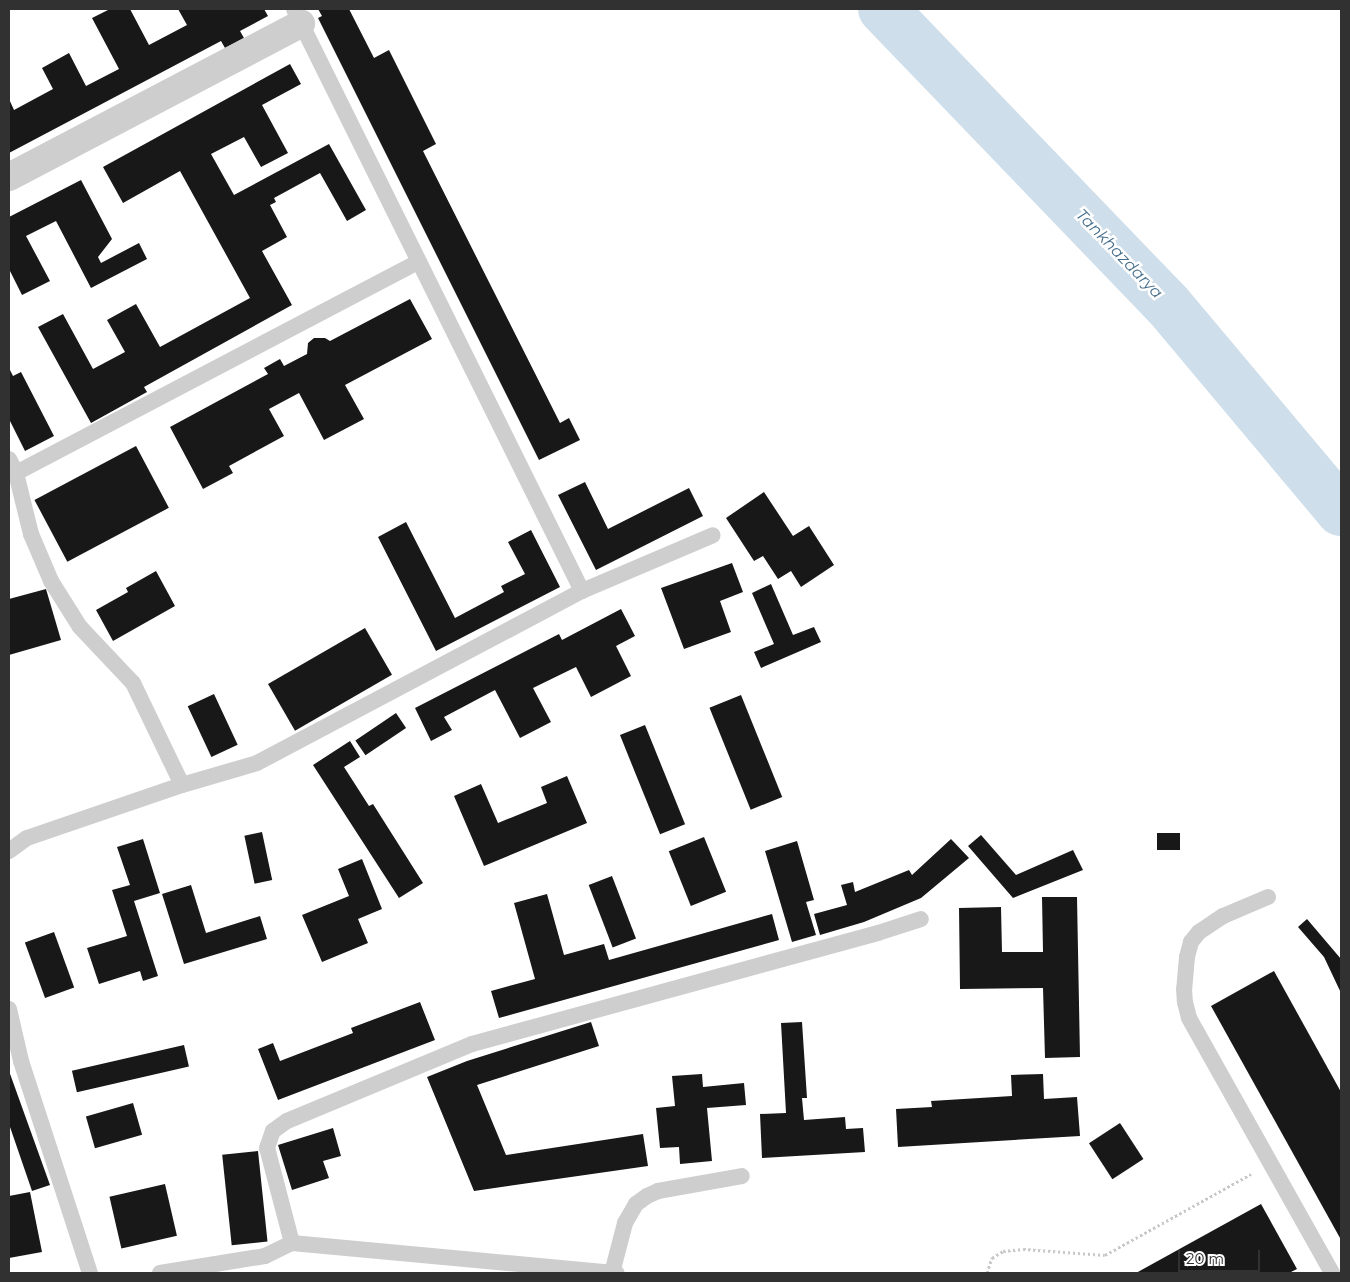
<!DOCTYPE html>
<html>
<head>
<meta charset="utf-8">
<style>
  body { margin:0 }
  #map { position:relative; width:1350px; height:1282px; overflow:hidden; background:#fff; font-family:Montserrat,sans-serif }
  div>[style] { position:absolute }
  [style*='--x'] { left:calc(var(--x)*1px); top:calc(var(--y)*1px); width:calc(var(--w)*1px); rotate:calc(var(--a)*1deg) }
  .river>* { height:50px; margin:-25px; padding:0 25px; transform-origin:25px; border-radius:25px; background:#cedeea }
  .building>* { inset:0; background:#181818; transform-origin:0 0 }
  .path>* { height:3px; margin-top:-1.5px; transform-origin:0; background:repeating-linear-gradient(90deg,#c8c8c8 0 2.5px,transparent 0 5px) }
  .service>* { height:16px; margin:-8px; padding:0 8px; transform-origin:8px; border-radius:8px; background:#cecece }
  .minor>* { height:28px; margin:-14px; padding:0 14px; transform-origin:14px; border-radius:14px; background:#cecece }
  span { translate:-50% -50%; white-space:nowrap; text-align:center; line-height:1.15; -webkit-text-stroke:5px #fff; paint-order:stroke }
  .water-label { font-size:16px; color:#456e8c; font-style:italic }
  .frame { position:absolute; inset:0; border:10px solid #313131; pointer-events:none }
  .scale { position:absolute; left:1178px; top:1250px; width:82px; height:22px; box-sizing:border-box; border:2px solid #313131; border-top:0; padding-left:6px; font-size:15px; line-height:18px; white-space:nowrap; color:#313131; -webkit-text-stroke:4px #fff; paint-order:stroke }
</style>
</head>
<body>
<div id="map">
  <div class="river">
    <i style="--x:883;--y:9;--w:411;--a:46.1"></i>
    <i style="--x:1168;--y:305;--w:269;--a:50"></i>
  </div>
  <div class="building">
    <i style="clip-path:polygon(110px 9px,130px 9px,149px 45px,187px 25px,178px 9px,264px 9px,268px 16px,240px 31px,244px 38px,225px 48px,221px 41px,9px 153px,9px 99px,14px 110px,53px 89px,42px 68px,69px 53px,86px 86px,119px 69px,92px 18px)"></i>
    <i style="clip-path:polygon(318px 9px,349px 9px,374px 58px,389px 50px,436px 144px,423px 151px,560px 423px,569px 418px,580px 440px,539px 460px,318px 18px,322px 16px)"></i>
    <i style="clip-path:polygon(290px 64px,301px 84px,262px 105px,288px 153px,261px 167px,244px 137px,211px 154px,234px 195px,329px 144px,366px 210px,347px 221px,320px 173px,274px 198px,276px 202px,270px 205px,287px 237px,262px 251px,292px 305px,144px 387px,147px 392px,91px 423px,38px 327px,63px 314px,93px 369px,125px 352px,107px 320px,136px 304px,160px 347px,250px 298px,180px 171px,123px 203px,103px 167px)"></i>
    <i style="clip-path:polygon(81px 180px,112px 239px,98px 257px,101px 263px,139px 243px,147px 259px,91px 288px,56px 221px,26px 236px,50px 281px,22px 295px,9px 269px,9px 217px)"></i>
    <i style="clip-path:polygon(410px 299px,432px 339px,345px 385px,364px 419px,324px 440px,299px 393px,269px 409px,284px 436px,229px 466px,233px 473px,203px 489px,170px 427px,268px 374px,264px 368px,280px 359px,284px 366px,307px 354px,308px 343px,314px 338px,325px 338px,330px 341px)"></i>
    <i style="clip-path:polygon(9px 368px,13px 376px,21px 372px,54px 436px,25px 451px,9px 419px)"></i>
    <i style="left:136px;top:446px;width:70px;height:115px;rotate:62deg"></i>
    <i style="clip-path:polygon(585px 482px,608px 529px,689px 488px,703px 516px,596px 570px,558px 495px)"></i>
    <i style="clip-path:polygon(764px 492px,793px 536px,809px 526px,834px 565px,801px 587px,791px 571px,778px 579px,763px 556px,754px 561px,726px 518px)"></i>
    <i style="clip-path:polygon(406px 522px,455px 618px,504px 592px,501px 586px,525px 574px,508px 542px,531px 530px,560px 587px,436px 651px,378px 537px)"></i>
    <i style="clip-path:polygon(732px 563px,743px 592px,720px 601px,731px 632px,684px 649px,661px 588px)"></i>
    <i style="clip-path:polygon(156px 571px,175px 606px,113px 641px,96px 610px,128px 592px,126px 588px)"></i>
    <i style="clip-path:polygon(771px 584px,793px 635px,814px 627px,821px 642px,761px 668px,754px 652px,774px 644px,752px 593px)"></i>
    <i style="clip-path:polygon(46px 589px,61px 640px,9px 655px,9px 599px)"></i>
    <i style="clip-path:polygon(621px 609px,635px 636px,616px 646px,631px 676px,591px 697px,576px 667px,533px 688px,551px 722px,520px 738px,495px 690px,444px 717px,452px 730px,431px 741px,415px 708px,559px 634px,562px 640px)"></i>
    <i style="left:365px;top:628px;width:54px;height:112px;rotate:60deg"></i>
    <i style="left:214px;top:694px;width:56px;height:29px;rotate:65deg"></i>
    <i style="left:741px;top:695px;width:110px;height:34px;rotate:68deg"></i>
    <i style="left:396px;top:713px;width:18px;height:49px;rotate:56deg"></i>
    <i style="left:645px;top:725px;width:107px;height:27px;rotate:68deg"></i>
    <i style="clip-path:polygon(350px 741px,360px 757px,344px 767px,369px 806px,373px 804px,423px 883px,399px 898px,313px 765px)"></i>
    <i style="clip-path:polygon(567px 776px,587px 823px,484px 866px,454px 796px,481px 784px,498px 823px,547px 803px,541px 787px)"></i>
    <i style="left:262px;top:832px;width:49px;height:18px;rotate:78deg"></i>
    <i style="left:1180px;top:833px;width:17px;height:23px;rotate:90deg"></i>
    <i style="clip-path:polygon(981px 835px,1016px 875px,1073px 850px,1083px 870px,1013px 898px,968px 846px)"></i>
    <i style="left:704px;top:837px;width:59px;height:38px;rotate:68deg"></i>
    <i style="clip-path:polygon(143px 839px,160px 893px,134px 901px,158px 976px,143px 981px,140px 971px,99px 984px,87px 948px,127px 936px,112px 890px,130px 885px,117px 847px)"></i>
    <i style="clip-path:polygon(951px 839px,969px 858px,921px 898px,864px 922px,820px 935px,814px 914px,847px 905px,841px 885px,853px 882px,855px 892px,909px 870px,912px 875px)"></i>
    <i style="clip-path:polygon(797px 841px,814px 900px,806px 902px,816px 935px,792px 942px,765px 851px)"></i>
    <i style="clip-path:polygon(362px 859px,382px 909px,358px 919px,368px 943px,322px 962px,302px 915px,349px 896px,338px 869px)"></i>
    <i style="left:612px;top:876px;width:67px;height:25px;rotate:69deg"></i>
    <i style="clip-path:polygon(191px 885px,206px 933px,260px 916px,267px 939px,184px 964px,162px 894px)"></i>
    <i style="clip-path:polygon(547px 894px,564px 955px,604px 944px,609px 960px,772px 914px,779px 940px,499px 1018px,491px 991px,535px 979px,514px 903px)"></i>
    <i style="clip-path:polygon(1042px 897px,1077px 897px,1080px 1057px,1045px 1058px,1043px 988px,960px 989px,959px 908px,1001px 907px,1002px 952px,1043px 952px)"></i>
    <i style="clip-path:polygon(1307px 919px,1341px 959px,1341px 993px,1324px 957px,1298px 927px)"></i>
    <i style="left:54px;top:932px;width:59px;height:31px;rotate:70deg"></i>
    <i style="clip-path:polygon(1274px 971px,1341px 1092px,1340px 1238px,1211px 1006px)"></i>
    <i style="clip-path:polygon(420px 1002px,435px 1040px,278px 1100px,258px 1049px,273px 1043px,280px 1061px,353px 1033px,351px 1028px)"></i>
    <i style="clip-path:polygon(591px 1022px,599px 1046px,477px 1085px,506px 1155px,643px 1134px,648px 1166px,474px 1191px,427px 1077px,467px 1061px)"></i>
    <i style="clip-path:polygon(802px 1022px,807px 1098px,802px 1098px,804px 1120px,845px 1117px,846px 1129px,863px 1128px,865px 1152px,762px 1158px,760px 1114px,786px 1113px,781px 1023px)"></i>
    <i style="left:184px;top:1045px;width:22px;height:115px;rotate:77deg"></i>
    <i style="clip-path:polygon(9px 1071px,50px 1185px,32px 1191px,9px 1124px)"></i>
    <i style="clip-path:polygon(702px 1074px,703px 1087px,744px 1083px,746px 1105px,707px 1108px,712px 1161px,680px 1164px,679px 1147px,660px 1148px,656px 1108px,675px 1106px,672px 1076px)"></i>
    <i style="clip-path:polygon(1043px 1074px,1044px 1099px,1077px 1097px,1080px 1136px,898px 1147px,896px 1109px,932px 1107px,931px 1101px,1012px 1096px,1011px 1075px)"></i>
    <i style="left:133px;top:1103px;width:33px;height:49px;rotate:74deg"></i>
    <i style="left:1120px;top:1123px;width:43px;height:37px;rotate:57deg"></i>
    <i style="clip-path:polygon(333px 1128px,341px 1156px,323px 1161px,329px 1178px,292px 1190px,278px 1145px)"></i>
    <i style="left:258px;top:1151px;width:91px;height:36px;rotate:84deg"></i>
    <i style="left:165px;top:1184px;width:53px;height:57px;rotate:77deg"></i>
    <i style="clip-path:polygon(30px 1192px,42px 1252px,9px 1258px,9px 1196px)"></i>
    <i style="clip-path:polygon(1261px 1204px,1297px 1269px,1289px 1273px,1136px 1273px)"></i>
  </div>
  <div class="path">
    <i style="--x:987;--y:1273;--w:16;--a:-72"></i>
    <i style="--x:992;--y:1258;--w:13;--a:-32"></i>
    <i style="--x:1003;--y:1251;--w:20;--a:-6"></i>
    <i style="--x:1023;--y:1249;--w:82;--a:4.2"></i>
    <i style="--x:1105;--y:1255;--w:167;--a:-29"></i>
  </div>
  <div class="service">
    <i style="--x:9;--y:459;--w:16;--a:63"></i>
    <i style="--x:16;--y:473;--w:63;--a:76.2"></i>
    <i style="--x:31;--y:534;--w:51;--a:66.9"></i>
    <i style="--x:51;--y:581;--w:54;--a:57.8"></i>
    <i style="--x:80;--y:627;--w:77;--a:46.6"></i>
    <i style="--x:133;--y:683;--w:113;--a:64.3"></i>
    <i style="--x:16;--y:473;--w:455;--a:-27.7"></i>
    <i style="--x:582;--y:591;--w:142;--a:-23.1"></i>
    <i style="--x:9;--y:851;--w:22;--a:-36"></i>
    <i style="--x:27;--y:838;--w:164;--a:-18.9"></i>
    <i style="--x:182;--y:785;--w:78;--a:-16.3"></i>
    <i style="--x:257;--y:763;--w:368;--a:-27.9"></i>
    <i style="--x:582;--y:591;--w:649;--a:-116.33"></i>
    <i style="--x:1268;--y:897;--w:49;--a:157.1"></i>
    <i style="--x:1223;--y:916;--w:29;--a:146"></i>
    <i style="--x:1199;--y:932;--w:13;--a:129"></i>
    <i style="--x:1191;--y:942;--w:16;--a:105"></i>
    <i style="--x:1187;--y:957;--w:32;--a:95"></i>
    <i style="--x:1184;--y:989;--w:13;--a:86"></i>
    <i style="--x:1185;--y:1002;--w:16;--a:76"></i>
    <i style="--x:1189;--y:1018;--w:292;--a:60.7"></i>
    <i style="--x:9;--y:1009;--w:53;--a:77"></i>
    <i style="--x:21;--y:1061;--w:223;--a:72"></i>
    <i style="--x:292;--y:1243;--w:98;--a:-104.7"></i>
    <i style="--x:267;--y:1148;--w:18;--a:-71"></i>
    <i style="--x:273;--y:1131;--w:17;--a:-36"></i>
    <i style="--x:287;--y:1121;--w:200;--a:-22.6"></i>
    <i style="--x:472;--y:1044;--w:421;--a:-15.3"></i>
    <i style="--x:878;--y:933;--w:45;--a:-18"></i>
    <i style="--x:160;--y:1273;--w:106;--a:-9.2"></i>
    <i style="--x:265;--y:1256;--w:30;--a:-26"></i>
    <i style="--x:292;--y:1243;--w:326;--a:5.3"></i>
    <i style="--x:612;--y:1273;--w:52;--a:-75.4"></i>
    <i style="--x:625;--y:1223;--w:22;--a:-60"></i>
    <i style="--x:636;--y:1204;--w:14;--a:-36"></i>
    <i style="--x:647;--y:1196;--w:12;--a:-24"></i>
    <i style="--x:658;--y:1191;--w:85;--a:-10.1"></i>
  </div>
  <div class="minor">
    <i style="--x:9;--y:177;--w:330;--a:-27.7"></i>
  </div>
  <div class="water-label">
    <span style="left:1119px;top:254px;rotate:46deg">Tankhazdarya</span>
  </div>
  <div class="frame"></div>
  <div class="scale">20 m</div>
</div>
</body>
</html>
